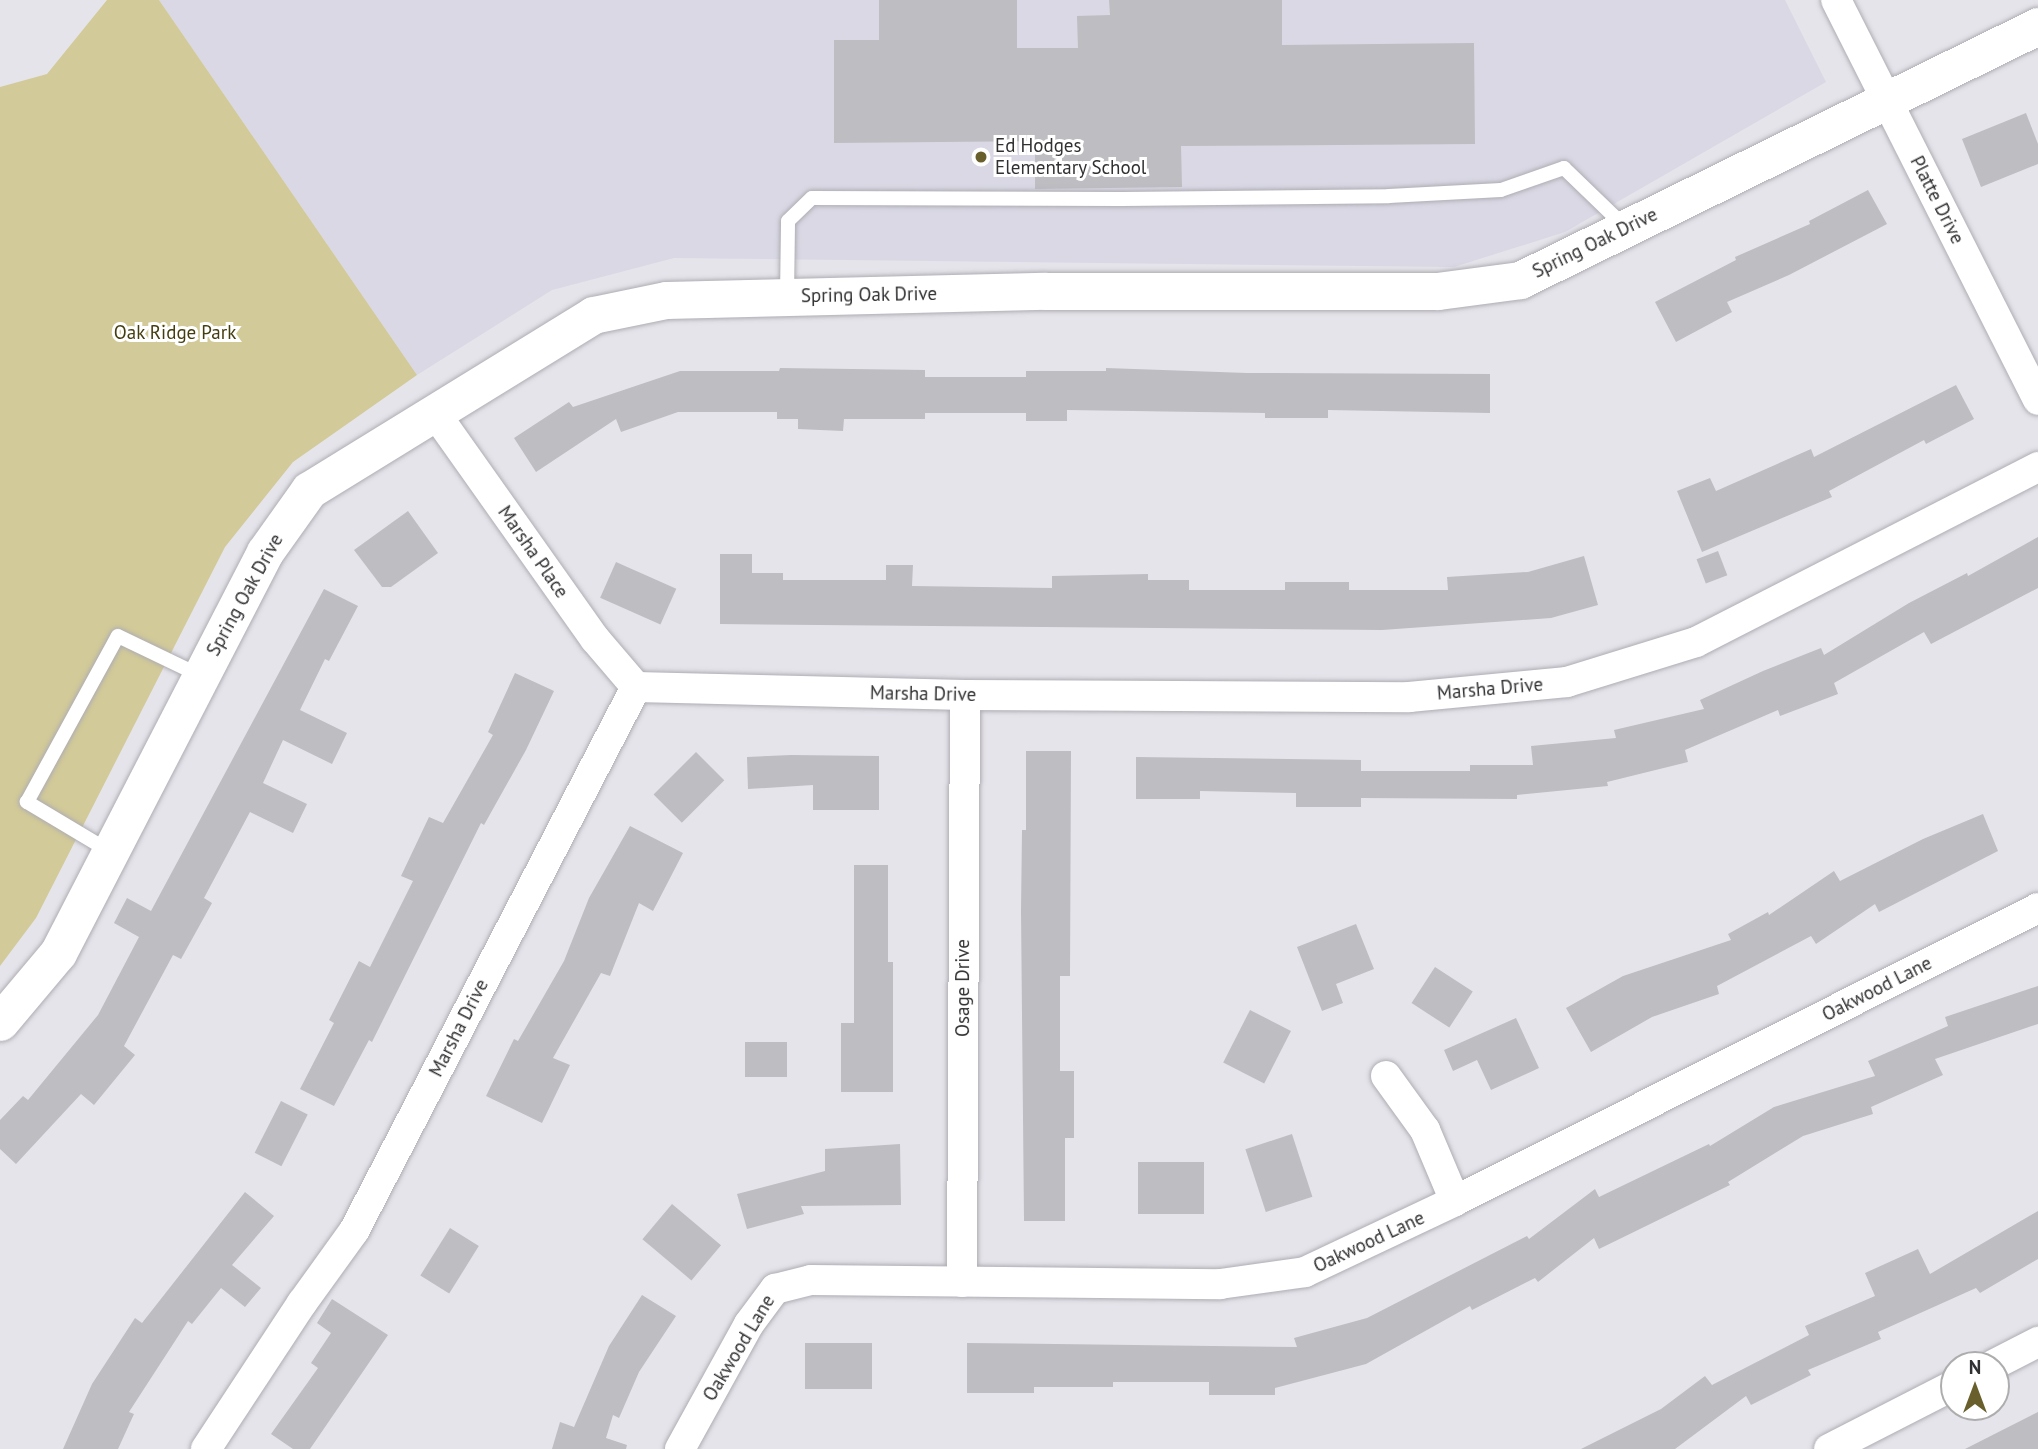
<!DOCTYPE html>
<html>
<head>
<meta charset="utf-8">
<style>
  body { margin:0 }
  #map { position:relative; width:2038px; height:1449px; overflow:hidden; background:#e5e4ea; font-family:"PT Sans",sans-serif }
  div>[style] { position:absolute }
  [style*='--x'] { left:calc(var(--x)*1px); top:calc(var(--y)*1px); width:calc(var(--w)*1px); rotate:calc(var(--a)*1deg) }
  .built>* { inset:0; background:#d9d8e4 }
  .green>* { inset:0; background:#d2ca98 }
  .building>* { inset:0; background:#bdbdc2; transform-origin:0 0 }
  .roads { filter:drop-shadow(0 0 2px #aeadb3) drop-shadow(0 0 2px #aeadb3) }
  .service>* { height:14px; margin:-7px; padding:0 7px; transform-origin:7px; border-radius:7px; background:#fff }
  .minor>* { height:30px; margin:-15px; padding:0 15px; transform-origin:15px; border-radius:15px; background:#fff }
  .tertiary>* { height:37px; margin:-18.5px; padding:0 18.5px; transform-origin:18.5px; border-radius:18.5px; background:#fff }
  .dots>* { width:19px; height:19px; translate:-50% -50%; box-sizing:border-box; border:4px solid #fff; border-radius:50% }
  span { translate:-50% -50%; white-space:nowrap; text-align:center; line-height:1.15; -webkit-text-stroke:6px #fff; paint-order:stroke }
  .poi-label { font-size:19px; color:#313133 }
  .left { translate:0 -50%; text-align:left }
  .street-label { font-size:19px; color:#313133 }
  .park-label { font-size:19px; color:#443d0f }
  .north { position:absolute; left:1940px; top:1351px; width:70px; height:70px; box-sizing:border-box; background:#fff; border:2px solid #adadad; border-radius:50%; rotate:0deg; font-size:19px; font-weight:700; line-height:28px; text-align:center; color:#313133 }
  .north::after { content:''; display:block; margin:auto; width:24px; height:32px; background:#685f2c; clip-path:polygon(50% 0,100% 100%,50% 72%,0 100%) }
</style>
</head>
<body>
<div id="map">
  <div class="built">
    <i style="clip-path:polygon(159px 0,1785px 0,1826px 82px,1565px 232px,1454px 267px,674px 258px,552px 290px,417px 375px)"></i>
  </div>
  <div class="green">
    <i style="clip-path:polygon(107px 0,159px 0,417px 375px,293px 462px,225px 547px,36px 918px,0 966px,0 87px,47px 74px)"></i>
  </div>
  <div class="building">
    <i style="clip-path:polygon(879px 0,1017px 0,1017px 48px,1078px 48px,1077px 16px,1110px 15px,1109px 0,1282px 0,1282px 45px,1474px 43px,1475px 144px,1181px 146px,1182px 187px,1035px 189px,1035px 141px,834px 143px,834px 40px,879px 40px)"></i>
    <i style="clip-path:polygon(2026px 113px,2038px 144px,2038px 164px,1981px 187px,1962px 139px)"></i>
    <i style="clip-path:polygon(1868px 190px,1887px 224px,1789px 275px,1727px 302px,1732px 312px,1676px 342px,1655px 302px,1736px 260px,1735px 257px,1810px 224px,1809px 221px)"></i>
    <i style="clip-path:polygon(780px 368px,925px 370px,925px 377px,1026px 377px,1026px 371px,1106px 371px,1106px 368px,1247px 373px,1490px 374px,1490px 413px,1328px 410px,1328px 418px,1265px 418px,1265px 413px,1067px 410px,1067px 421px,1026px 421px,1026px 413px,925px 413px,925px 419px,844px 419px,843px 431px,798px 429px,798px 419px,777px 419px,777px 412px,678px 412px,621px 432px,616px 419px,536px 472px,514px 438px,569px 402px,573px 407px,680px 371px,779px 371px)"></i>
    <i style="clip-path:polygon(1956px 385px,1974px 419px,1926px 444px,1924px 440px,1829px 491px,1832px 497px,1702px 552px,1677px 491px,1710px 478px,1716px 491px,1811px 449px,1814px 457px)"></i>
    <i style="clip-path:polygon(408px 511px,438px 553px,391px 587px,382px 587px,354px 550px)"></i>
    <i style="clip-path:polygon(2038px 537px,2038px 588px,1931px 644px,1924px 632px,1834px 683px,1838px 694px,1780px 716px,1778px 710px,1685px 750px,1688px 762px,1607px 782px,1608px 786px,1517px 795px,1517px 799px,1361px 798px,1361px 807px,1296px 807px,1296px 793px,1200px 791px,1200px 799px,1136px 799px,1136px 757px,1361px 760px,1361px 771px,1470px 771px,1470px 765px,1533px 765px,1531px 746px,1616px 738px,1614px 730px,1704px 709px,1700px 700px,1763px 671px,1821px 648px,1824px 655px,1909px 603px,1967px 573px,1968px 576px)"></i>
    <i style="left:1718px;top:551px;width:26px;height:23px;rotate:69deg"></i>
    <i style="clip-path:polygon(720px 554px,752px 554px,752px 573px,783px 573px,783px 580px,886px 580px,886px 565px,913px 565px,912px 586px,1052px 588px,1052px 576px,1148px 574px,1148px 580px,1189px 580px,1189px 590px,1285px 590px,1285px 582px,1349px 582px,1349px 590px,1448px 590px,1447px 577px,1528px 572px,1584px 556px,1598px 605px,1551px 618px,1382px 630px,720px 624px)"></i>
    <i style="left:616px;top:562px;width:66px;height:39px;rotate:24deg"></i>
    <i style="clip-path:polygon(324px 589px,358px 606px,329px 661px,325px 659px,300px 710px,347px 733px,332px 764px,283px 740px,263px 783px,307px 804px,293px 833px,250px 812px,204px 898px,212px 903px,181px 959px,173px 955px,124px 1046px,135px 1055px,94px 1105px,81px 1094px,16px 1164px,0 1149px,0 1120px,23px 1096px,28px 1100px,98px 1015px,139px 937px,114px 923px,127px 898px,151px 911px)"></i>
    <i style="clip-path:polygon(515px 673px,554px 691px,526px 750px,484px 825px,481px 823px,372px 1042px,369px 1040px,334px 1106px,300px 1089px,334px 1023px,329px 1020px,359px 961px,370px 967px,413px 881px,401px 876px,429px 817px,443px 823px,493px 735px,488px 732px)"></i>
    <i style="clip-path:polygon(1026px 751px,1071px 751px,1070px 976px,1060px 976px,1060px 1071px,1074px 1071px,1074px 1138px,1065px 1138px,1065px 1221px,1024px 1221px,1021px 911px,1022px 830px,1026px 830px)"></i>
    <i style="left:696px;top:752px;width:40px;height:60px;rotate:45deg"></i>
    <i style="clip-path:polygon(791px 755px,879px 756px,879px 810px,813px 810px,813px 785px,748px 789px,747px 757px)"></i>
    <i style="clip-path:polygon(1983px 814px,1998px 851px,1879px 912px,1875px 904px,1816px 944px,1811px 936px,1717px 986px,1719px 994px,1652px 1017px,1591px 1052px,1566px 1008px,1623px 976px,1731px 940px,1728px 934px,1768px 912px,1769px 915px,1834px 871px,1840px 881px,1923px 839px)"></i>
    <i style="clip-path:polygon(630px 826px,683px 853px,653px 911px,639px 903px,610px 976px,601px 973px,553px 1058px,570px 1065px,542px 1123px,486px 1096px,514px 1039px,518px 1041px,564px 961px,589px 898px)"></i>
    <i style="clip-path:polygon(854px 865px,888px 865px,888px 962px,893px 962px,893px 1092px,841px 1092px,841px 1023px,854px 1023px)"></i>
    <i style="clip-path:polygon(1356px 924px,1374px 969px,1336px 984px,1343px 1003px,1322px 1011px,1297px 947px)"></i>
    <i style="left:1435px;top:967px;width:45px;height:43px;rotate:33deg"></i>
    <i style="clip-path:polygon(2038px 986px,2038px 1024px,1935px 1059px,1943px 1075px,1871px 1107px,1873px 1114px,1803px 1136px,1728px 1182px,1730px 1185px,1599px 1249px,1594px 1238px,1538px 1282px,1535px 1278px,1472px 1310px,1470px 1306px,1366px 1364px,1275px 1388px,1275px 1395px,1209px 1395px,1209px 1382px,1113px 1382px,1113px 1387px,1034px 1387px,1034px 1393px,967px 1393px,967px 1343px,1297px 1347px,1294px 1338px,1367px 1318px,1527px 1236px,1529px 1239px,1595px 1189px,1599px 1197px,1709px 1144px,1710px 1146px,1774px 1107px,1875px 1076px,1868px 1061px,1948px 1026px,1945px 1017px)"></i>
    <i style="left:1250px;top:1010px;width:46px;height:59px;rotate:27deg"></i>
    <i style="clip-path:polygon(1516px 1018px,1539px 1068px,1491px 1090px,1477px 1060px,1453px 1071px,1444px 1050px)"></i>
    <i style="left:745px;top:1042px;width:42px;height:35px"></i>
    <i style="left:281px;top:1101px;width:30px;height:58px;rotate:27deg"></i>
    <i style="left:1292px;top:1134px;width:66px;height:49px;rotate:72deg"></i>
    <i style="clip-path:polygon(900px 1144px,901px 1205px,801px 1206px,804px 1214px,747px 1229px,737px 1194px,825px 1171px,825px 1149px)"></i>
    <i style="left:1138px;top:1162px;width:66px;height:52px"></i>
    <i style="clip-path:polygon(245px 1192px,274px 1216px,232px 1265px,261px 1288px,245px 1307px,221px 1288px,192px 1324px,188px 1321px,129px 1412px,134px 1414px,118px 1449px,63px 1449px,92px 1384px,135px 1318px,142px 1323px)"></i>
    <i style="left:672px;top:1204px;width:64px;height:46px;rotate:40deg"></i>
    <i style="clip-path:polygon(2038px 1211px,2038px 1259px,1980px 1293px,1976px 1288px,1878px 1332px,1881px 1339px,1808px 1370px,1811px 1375px,1751px 1405px,1746px 1396px,1675px 1449px,1581px 1449px,1661px 1409px,1705px 1376px,1712px 1385px,1809px 1335px,1805px 1326px,1875px 1296px,1865px 1273px,1918px 1249px,1930px 1274px)"></i>
    <i style="left:450px;top:1228px;width:34px;height:56px;rotate:32deg"></i>
    <i style="clip-path:polygon(642px 1295px,676px 1316px,639px 1372px,619px 1418px,613px 1415px,606px 1438px,627px 1445px,626px 1449px,552px 1449px,560px 1422px,574px 1427px,609px 1346px)"></i>
    <i style="clip-path:polygon(332px 1299px,388px 1335px,310px 1449px,293px 1449px,271px 1434px,318px 1368px,311px 1363px,331px 1333px,317px 1323px)"></i>
    <i style="left:805px;top:1343px;width:67px;height:46px"></i>
    <i style="clip-path:polygon(2038px 1412px,2038px 1449px,1965px 1449px)"></i>
  </div>
  <div class="roads">
    <div class="service">
      <i style="--x:787;--y:296;--w:75;--a:-89.2"></i>
      <i style="--x:788;--y:221;--w:33;--a:-44"></i>
      <i style="--x:812;--y:198;--w:310;--a:0.2"></i>
      <i style="--x:1122;--y:199;--w:267;--a:-0.6"></i>
      <i style="--x:1389;--y:196;--w:112;--a:-3.1"></i>
      <i style="--x:1501;--y:190;--w:67;--a:-19.2"></i>
      <i style="--x:1564;--y:168;--w:85;--a:44"></i>
      <i style="--x:109;--y:851;--w:96;--a:-149.1"></i>
      <i style="--x:27;--y:802;--w:189;--a:-61.3"></i>
      <i style="--x:118;--y:636;--w:90;--a:25.7"></i>
    </div>
    <div class="minor">
      <i style="--x:1836;--y:0;--w:448;--a:63.2"></i>
      <i style="--x:435;--y:413;--w:277;--a:54.7"></i>
      <i style="--x:595;--y:639;--w:63;--a:49.5"></i>
      <i style="--x:1386;--y:1076;--w:67;--a:54.2"></i>
      <i style="--x:1425;--y:1130;--w:77;--a:67.1"></i>
      <i style="--x:962;--y:1282;--w:587;--a:-89.71"></i>
      <i style="--x:1993;--y:1365;--w:51;--a:-27.1"></i>
      <i style="--x:206;--y:1449;--w:175;--a:-56.7"></i>
      <i style="--x:302;--y:1303;--w:89;--a:-54.2"></i>
      <i style="--x:354;--y:1231;--w:613;--a:-62.6"></i>
      <i style="--x:636;--y:687;--w:329;--a:1.4"></i>
      <i style="--x:965;--y:695;--w:444;--a:0.3"></i>
      <i style="--x:1409;--y:697;--w:159;--a:-5.4"></i>
      <i style="--x:1567;--y:682;--w:135;--a:-17.2"></i>
      <i style="--x:1696;--y:642;--w:384;--a:-27.1"></i>
      <i style="--x:680;--y:1449;--w:143;--a:-61.1"></i>
      <i style="--x:749;--y:1324;--w:44;--a:-53.4"></i>
      <i style="--x:775;--y:1289;--w:37;--a:-14"></i>
      <i style="--x:811;--y:1280;--w:409;--a:0.6"></i>
      <i style="--x:1220;--y:1284;--w:86;--a:-8"></i>
      <i style="--x:1305;--y:1272;--w:166;--a:-25.3"></i>
      <i style="--x:1455;--y:1201;--w:652;--a:-26.68"></i>
      <i style="--x:1829;--y:1449;--w:140;--a:-27.1"></i>
    </div>
    <div class="tertiary">
      <i style="--x:0;--y:1022;--w:90;--a:-50"></i>
      <i style="--x:58;--y:953;--w:451;--a:-62.7"></i>
      <i style="--x:265;--y:552;--w:76;--a:-54.6"></i>
      <i style="--x:309;--y:490;--w:334;--a:-31.6"></i>
      <i style="--x:593;--y:315;--w:75;--a:-11.6"></i>
      <i style="--x:666;--y:300;--w:379;--a:-1.4"></i>
      <i style="--x:1045;--y:291;--w:393;--a:0"></i>
      <i style="--x:1438;--y:291;--w:83;--a:-7.6"></i>
      <i style="--x:1520;--y:280;--w:577;--a:-26.12"></i>
    </div>
  </div>
  <div class="dots">
    <i style="left:981px;top:157px;background:#685f2c"></i>
  </div>
  <div class="poi-label">
    <span class="left" style="left:995px;top:157px">Ed Hodges<br>Elementary School</span>
  </div>
  <div class="street-label">
    <span style="left:1937px;top:200px;rotate:63deg">Platte Drive</span>
    <span style="left:1595px;top:243px;rotate:-26deg">Spring Oak Drive</span>
    <span style="left:869px;top:295px;rotate:-1deg">Spring Oak Drive</span>
    <span style="left:533px;top:552px;rotate:55deg">Marsha Place</span>
    <span style="left:245px;top:595px;rotate:-61deg">Spring Oak Drive</span>
    <span style="left:1490px;top:689px;rotate:-5deg">Marsha Drive</span>
    <span style="left:923px;top:694px;rotate:1deg">Marsha Drive</span>
    <span style="left:963px;top:988px;rotate:-90deg">Osage Drive</span>
    <span style="left:1877px;top:989px;rotate:-27deg">Oakwood Lane</span>
    <span style="left:459px;top:1028px;rotate:-63deg">Marsha Drive</span>
    <span style="left:1369px;top:1242px;rotate:-25deg">Oakwood Lane</span>
    <span style="left:739px;top:1348px;rotate:-59deg">Oakwood Lane</span>
  </div>
  <div class="park-label">
    <span style="left:175px;top:333px">Oak Ridge Park</span>
  </div>
  <div class="north">N</div>
</div>
</body>
</html>
